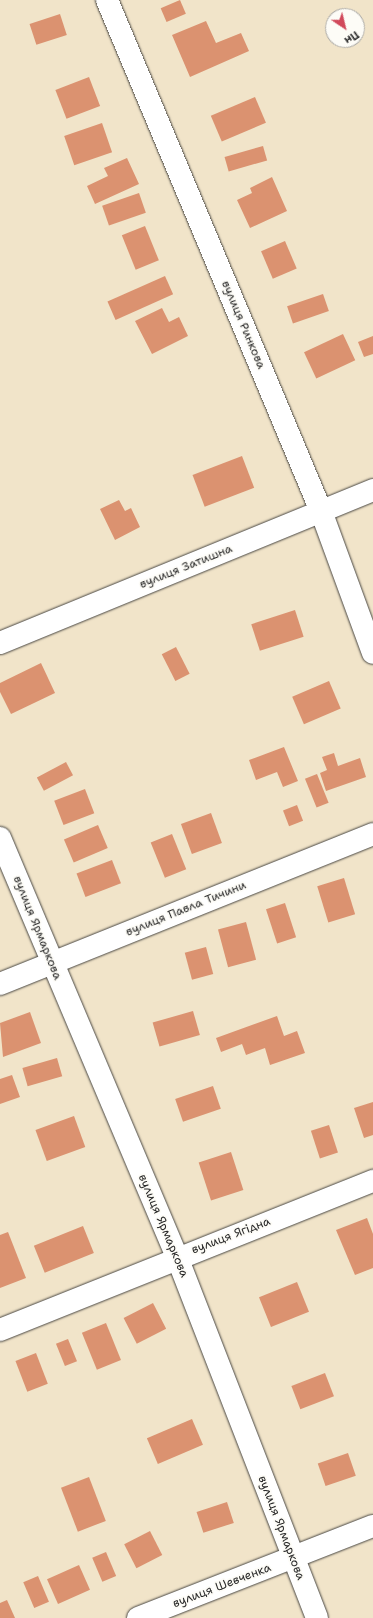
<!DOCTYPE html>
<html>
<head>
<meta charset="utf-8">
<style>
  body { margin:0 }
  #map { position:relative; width:373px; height:1618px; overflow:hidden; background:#f1e4c9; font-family:"Shantell Sans",sans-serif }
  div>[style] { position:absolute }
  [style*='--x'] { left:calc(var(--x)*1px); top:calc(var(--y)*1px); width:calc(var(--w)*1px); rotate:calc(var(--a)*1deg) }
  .building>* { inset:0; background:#db9270; transform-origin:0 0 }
  .roads { filter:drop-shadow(0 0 1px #494743) drop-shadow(0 0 1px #494743) }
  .minor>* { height:22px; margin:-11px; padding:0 11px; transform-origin:11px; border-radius:11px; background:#fff }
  span { translate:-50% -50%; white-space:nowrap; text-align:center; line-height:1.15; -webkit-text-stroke:3.5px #fdfcf7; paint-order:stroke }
  .street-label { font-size:12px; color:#2b2b2b }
  .north { position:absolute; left:325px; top:8px; width:40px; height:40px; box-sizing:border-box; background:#fdfcf7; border:1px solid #a9a8a5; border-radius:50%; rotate:145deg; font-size:11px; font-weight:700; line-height:16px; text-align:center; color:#2b2b2b }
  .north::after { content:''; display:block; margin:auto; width:14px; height:18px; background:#d1495b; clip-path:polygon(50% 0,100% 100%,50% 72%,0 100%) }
</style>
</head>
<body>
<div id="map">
  <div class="building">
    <i style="left:180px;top:0;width:15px;height:21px;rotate:67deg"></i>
    <i style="left:60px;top:14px;width:22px;height:32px;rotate:72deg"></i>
    <i style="clip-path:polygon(206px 21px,216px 43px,241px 33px,249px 51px,190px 77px,172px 35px)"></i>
    <i style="left:89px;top:77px;width:31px;height:36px;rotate:69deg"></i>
    <i style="left:255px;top:97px;width:28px;height:48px;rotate:67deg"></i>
    <i style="left:102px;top:123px;width:31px;height:40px;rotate:71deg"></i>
    <i style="left:263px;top:146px;width:15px;height:40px;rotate:74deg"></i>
    <i style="clip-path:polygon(127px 158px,139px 184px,95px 204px,87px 186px,108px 176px,104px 168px)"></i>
    <i style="clip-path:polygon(272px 177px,287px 211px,250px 228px,237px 200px,252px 193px,250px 188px)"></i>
    <i style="left:139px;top:193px;width:21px;height:39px;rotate:71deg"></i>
    <i style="left:145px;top:226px;width:37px;height:25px;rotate:68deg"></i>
    <i style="left:285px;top:241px;width:30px;height:26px;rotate:67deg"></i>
    <i style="left:165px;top:276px;width:20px;height:63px;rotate:66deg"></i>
    <i style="left:323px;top:294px;width:18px;height:38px;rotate:71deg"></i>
    <i style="clip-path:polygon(162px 308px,169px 322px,179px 317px,188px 336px,152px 354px,135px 321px)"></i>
    <i style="left:343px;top:334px;width:29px;height:43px;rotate:65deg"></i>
    <i style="clip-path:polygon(373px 336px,373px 354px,364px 357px,358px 342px)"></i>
    <i style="left:242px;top:456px;width:34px;height:53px;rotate:69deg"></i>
    <i style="clip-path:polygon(119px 500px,125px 511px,131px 508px,140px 527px,115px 540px,100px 509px)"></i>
    <i style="left:295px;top:610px;width:28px;height:46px;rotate:72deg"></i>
    <i style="left:176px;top:647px;width:30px;height:16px;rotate:63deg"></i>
    <i style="clip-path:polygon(41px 663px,55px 693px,11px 714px,0 692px,0 683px)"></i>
    <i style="left:329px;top:681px;width:30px;height:40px;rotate:67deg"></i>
    <i style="clip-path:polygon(284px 747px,298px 781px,283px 787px,277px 772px,256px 780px,249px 760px)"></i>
    <i style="clip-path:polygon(334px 753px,338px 766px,360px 758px,366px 777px,326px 791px,320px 773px,327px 770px,322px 757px)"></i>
    <i style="left:66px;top:762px;width:15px;height:33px;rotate:62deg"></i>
    <i style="left:317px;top:774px;width:31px;height:13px;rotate:68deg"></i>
    <i style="left:85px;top:789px;width:26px;height:33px;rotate:69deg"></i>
    <i style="left:297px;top:805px;width:17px;height:15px;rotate:69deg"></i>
    <i style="left:211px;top:813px;width:32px;height:32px;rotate:70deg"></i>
    <i style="left:98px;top:825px;width:25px;height:37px;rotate:67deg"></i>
    <i style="left:172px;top:834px;width:38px;height:23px;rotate:68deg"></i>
    <i style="left:112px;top:860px;width:25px;height:38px;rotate:69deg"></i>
    <i style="left:344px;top:878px;width:38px;height:28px;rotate:73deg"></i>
    <i style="left:285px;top:903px;width:36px;height:20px;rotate:72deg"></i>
    <i style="left:246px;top:922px;width:39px;height:29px;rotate:75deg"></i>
    <i style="left:206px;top:947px;width:28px;height:22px;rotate:75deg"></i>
    <i style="left:193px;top:1011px;width:25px;height:42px;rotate:74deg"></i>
    <i style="clip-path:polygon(30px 1012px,41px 1043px,3px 1057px,0 1023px)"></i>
    <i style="clip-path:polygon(277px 1016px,284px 1036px,297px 1031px,305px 1053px,270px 1065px,265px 1048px,246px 1055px,242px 1044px,221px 1052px,216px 1038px)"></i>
    <i style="left:57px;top:1058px;width:19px;height:36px;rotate:74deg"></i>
    <i style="clip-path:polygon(12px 1075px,20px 1097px,0 1104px,0 1079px)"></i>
    <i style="left:213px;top:1086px;width:24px;height:40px;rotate:71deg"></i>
    <i style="clip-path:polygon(373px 1102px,373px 1135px,364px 1138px,354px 1108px)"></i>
    <i style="left:74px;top:1116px;width:33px;height:41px;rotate:70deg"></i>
    <i style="left:329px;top:1125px;width:29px;height:19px;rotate:72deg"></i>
    <i style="left:231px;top:1152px;width:40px;height:34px;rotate:72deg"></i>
    <i style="clip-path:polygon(367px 1218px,373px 1234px,373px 1268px,355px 1275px,336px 1230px)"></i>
    <i style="left:83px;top:1226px;width:29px;height:53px;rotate:68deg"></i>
    <i style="clip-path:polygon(8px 1232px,26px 1278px,0 1288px,0 1235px)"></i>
    <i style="left:297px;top:1282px;width:32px;height:41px;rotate:68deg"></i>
    <i style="left:153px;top:1303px;width:29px;height:33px;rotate:63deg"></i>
    <i style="left:106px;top:1323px;width:40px;height:26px;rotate:68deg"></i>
    <i style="left:68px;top:1339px;width:24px;height:13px;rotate:68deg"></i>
    <i style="left:36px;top:1353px;width:33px;height:22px;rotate:69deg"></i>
    <i style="left:325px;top:1373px;width:25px;height:36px;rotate:69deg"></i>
    <i style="left:192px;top:1419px;width:28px;height:49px;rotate:67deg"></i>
    <i style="left:348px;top:1453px;width:24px;height:32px;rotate:71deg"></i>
    <i style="left:89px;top:1477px;width:47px;height:30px;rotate:69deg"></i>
    <i style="left:227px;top:1502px;width:22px;height:32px;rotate:72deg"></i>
    <i style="left:150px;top:1531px;width:27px;height:29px;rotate:63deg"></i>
    <i style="left:106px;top:1552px;width:26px;height:15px;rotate:67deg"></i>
    <i style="left:79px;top:1565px;width:27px;height:35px;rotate:66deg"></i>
    <i style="left:38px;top:1576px;width:28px;height:16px;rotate:67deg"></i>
    <i style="clip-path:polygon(7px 1600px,15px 1618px,0 1618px,0 1603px)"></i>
  </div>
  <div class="roads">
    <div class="minor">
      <i style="--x:107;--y:0;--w:554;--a:67.28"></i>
      <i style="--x:321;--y:511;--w:151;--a:69.9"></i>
      <i style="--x:0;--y:643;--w:403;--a:-22.3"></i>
      <i style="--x:0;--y:838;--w:455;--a:67.1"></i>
      <i style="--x:177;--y:1257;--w:387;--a:68.8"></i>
      <i style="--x:0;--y:984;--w:402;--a:-21.9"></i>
      <i style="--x:0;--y:1330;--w:402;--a:-21.8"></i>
      <i style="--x:138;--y:1618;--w:252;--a:-21.4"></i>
    </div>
  </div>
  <div class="street-label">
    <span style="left:243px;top:325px;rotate:67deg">вулиця Ринкова</span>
    <span style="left:186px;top:567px;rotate:-22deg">вулиця Затишна</span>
    <span style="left:186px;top:909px;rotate:-22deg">вулиця Павла Тичини</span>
    <span style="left:37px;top:928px;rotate:68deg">вулиця Ярмаркова</span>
    <span style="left:163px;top:1226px;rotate:67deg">вулиця Ярмаркова</span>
    <span style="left:231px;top:1236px;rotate:-21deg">вулиця Ягідна</span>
    <span style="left:281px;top:1528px;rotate:69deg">вулиця Ярмаркова</span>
    <span style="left:222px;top:1586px;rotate:-21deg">вулиця Шевченка</span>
  </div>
  <div class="north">Пн</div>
</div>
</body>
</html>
